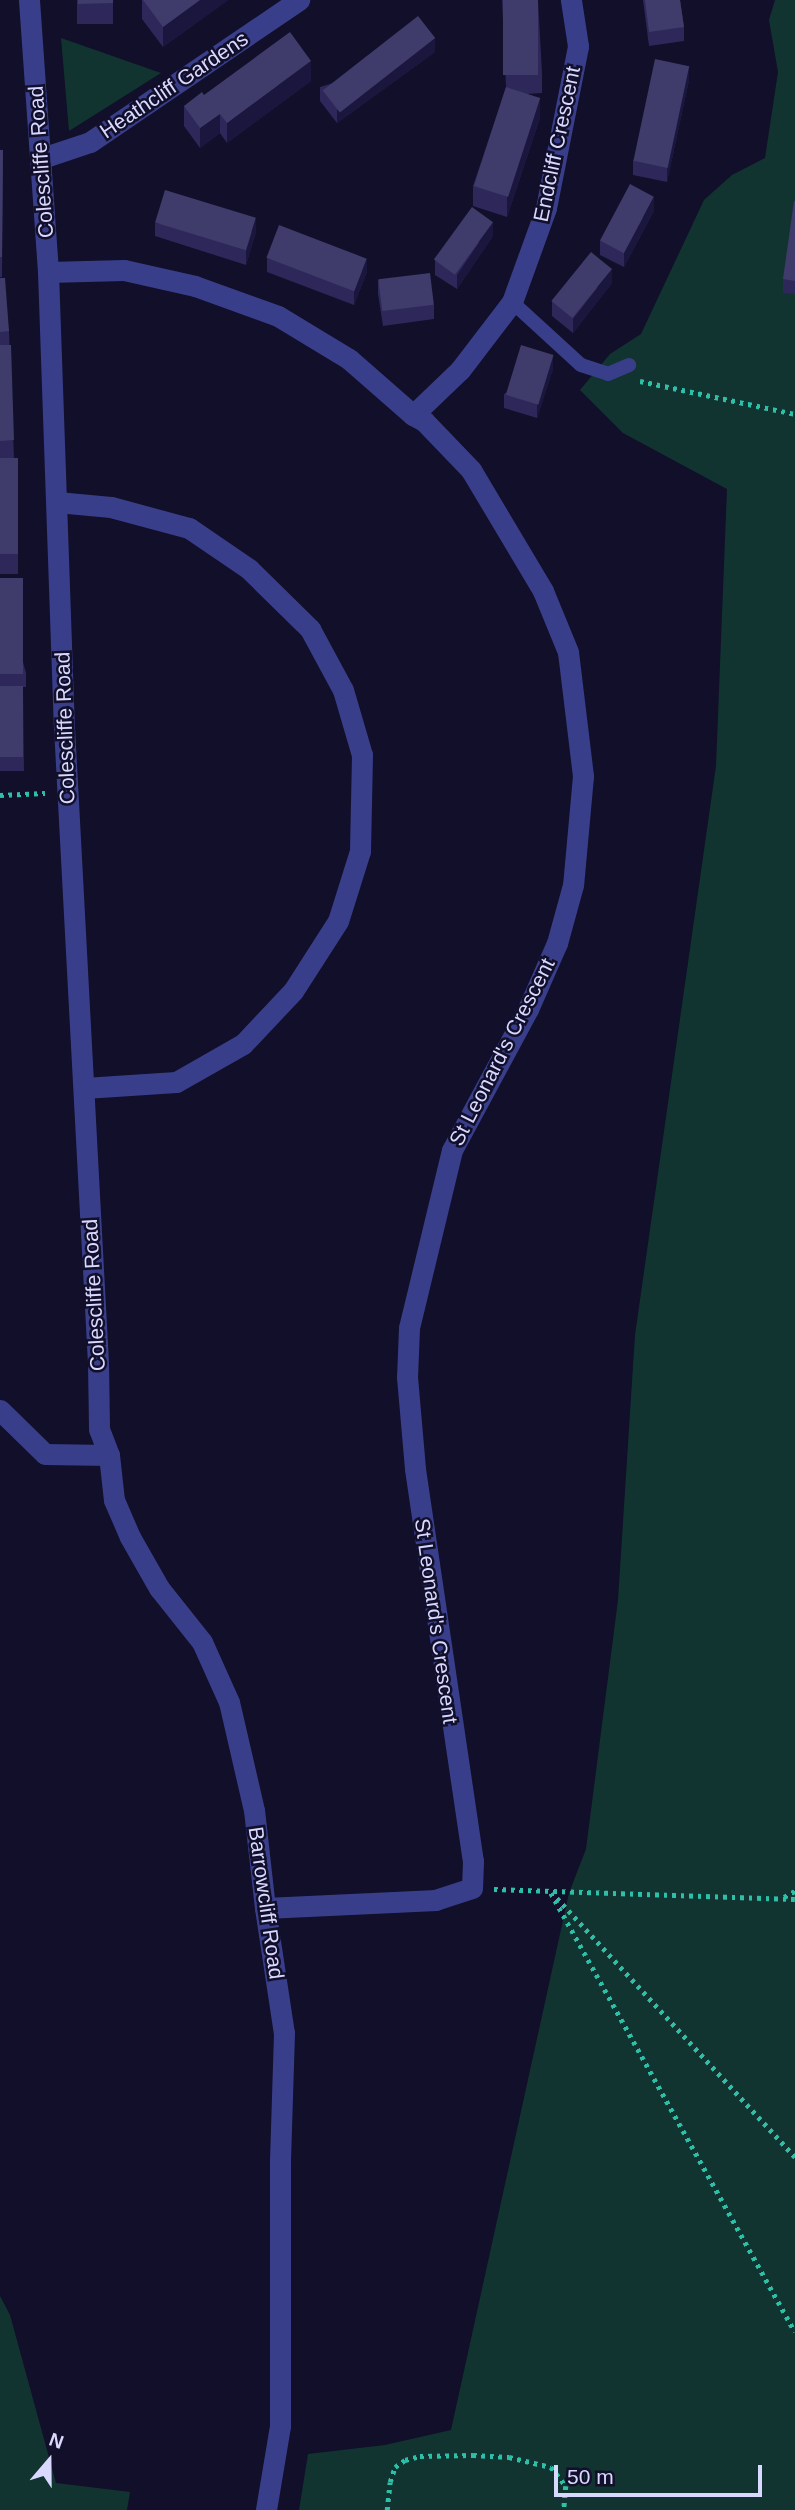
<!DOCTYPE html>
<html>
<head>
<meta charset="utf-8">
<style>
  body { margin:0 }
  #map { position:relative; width:795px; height:2510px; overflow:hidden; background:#110f2a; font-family:Helvetica,sans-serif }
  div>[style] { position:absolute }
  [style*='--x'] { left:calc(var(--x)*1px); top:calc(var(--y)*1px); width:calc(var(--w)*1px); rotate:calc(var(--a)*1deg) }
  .green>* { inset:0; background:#123430 }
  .path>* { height:4.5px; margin-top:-2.25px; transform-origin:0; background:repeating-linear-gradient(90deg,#2cc0a8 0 3.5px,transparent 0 8.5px) }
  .lane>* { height:14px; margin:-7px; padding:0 7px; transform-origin:7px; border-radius:7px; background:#393e8a }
  .street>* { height:21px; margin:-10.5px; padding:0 10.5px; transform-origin:10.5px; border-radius:10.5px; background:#393e8a }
  .wall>* { inset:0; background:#2d2859; transform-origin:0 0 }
  .shaded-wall>* { inset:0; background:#1a163e }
  .building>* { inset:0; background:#3f3b6a; transform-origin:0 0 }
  span { translate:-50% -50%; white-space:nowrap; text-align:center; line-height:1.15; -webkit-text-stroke:5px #110f2a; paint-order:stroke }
  .street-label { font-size:21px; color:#d9d8ff }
  .north { position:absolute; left:14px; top:2426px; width:70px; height:70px; -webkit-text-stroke:5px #110f2a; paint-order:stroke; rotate:20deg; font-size:19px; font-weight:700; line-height:28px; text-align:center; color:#d9d8ff }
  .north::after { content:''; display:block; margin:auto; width:24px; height:32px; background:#d9d8ff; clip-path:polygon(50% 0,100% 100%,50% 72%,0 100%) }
  .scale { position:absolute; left:554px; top:2465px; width:208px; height:32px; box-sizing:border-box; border:4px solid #d9d8ff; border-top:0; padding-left:9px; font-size:21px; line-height:24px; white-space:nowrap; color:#d9d8ff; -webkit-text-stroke:5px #110f2a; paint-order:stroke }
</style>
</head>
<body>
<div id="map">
  <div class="green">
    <i style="clip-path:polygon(775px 0,795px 0,795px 2510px,299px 2510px,308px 2454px,385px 2445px,451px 2430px,569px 1893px,586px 1849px,618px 1600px,635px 1335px,716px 766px,727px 489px,623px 433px,580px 390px,610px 354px,641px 334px,704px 200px,732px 175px,765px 158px,778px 72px,769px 20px)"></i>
    <i style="clip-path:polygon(61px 38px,161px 73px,69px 131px)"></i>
    <i style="clip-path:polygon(0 2296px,10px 2315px,56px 2483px,130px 2492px,127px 2510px,0 2510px)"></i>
  </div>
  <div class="path">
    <i style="--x:640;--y:381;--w:158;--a:12"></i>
    <i style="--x:0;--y:795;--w:45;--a:-2.5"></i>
    <i style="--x:494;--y:1889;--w:301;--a:1.9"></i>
    <i style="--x:551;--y:1893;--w:502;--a:60.93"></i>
    <i style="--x:784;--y:1897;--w:13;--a:-29"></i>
    <i style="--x:557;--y:1898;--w:352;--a:47.4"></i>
    <i style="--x:387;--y:2510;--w:28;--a:-84"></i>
    <i style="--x:390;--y:2482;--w:16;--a:-72"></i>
    <i style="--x:395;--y:2467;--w:12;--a:-35"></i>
    <i style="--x:405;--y:2460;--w:16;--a:-15"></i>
    <i style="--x:420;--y:2456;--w:53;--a:-1.1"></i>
    <i style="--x:473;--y:2455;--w:36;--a:3"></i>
    <i style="--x:509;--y:2457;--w:43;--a:13.4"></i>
    <i style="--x:551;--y:2467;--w:24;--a:52"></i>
    <i style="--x:566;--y:2486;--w:24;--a:95"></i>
  </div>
  <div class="lane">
    <i style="--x:512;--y:302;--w:93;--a:42.4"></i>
    <i style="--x:581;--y:365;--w:28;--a:18"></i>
    <i style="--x:608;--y:374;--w:23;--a:-23"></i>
  </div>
  <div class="street">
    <i style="--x:29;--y:0;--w:273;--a:86"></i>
    <i style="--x:48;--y:272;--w:455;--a:88"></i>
    <i style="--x:64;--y:727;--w:637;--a:86.94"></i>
    <i style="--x:98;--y:1363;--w:66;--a:89.1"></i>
    <i style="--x:99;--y:1429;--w:28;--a:69"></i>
    <i style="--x:109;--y:1455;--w:45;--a:83.7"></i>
    <i style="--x:114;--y:1500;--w:40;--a:66.6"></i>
    <i style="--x:130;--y:1537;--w:59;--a:60.4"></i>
    <i style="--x:159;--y:1588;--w:69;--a:51.5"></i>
    <i style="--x:202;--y:1642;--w:66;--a:65.8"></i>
    <i style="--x:229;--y:1702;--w:111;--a:77"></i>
    <i style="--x:254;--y:1810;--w:99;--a:83.6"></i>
    <i style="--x:265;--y:1908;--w:126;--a:81.4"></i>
    <i style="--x:284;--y:2033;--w:127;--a:91.8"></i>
    <i style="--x:280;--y:2160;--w:266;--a:90"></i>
    <i style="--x:280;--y:2426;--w:85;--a:99.5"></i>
    <i style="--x:42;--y:158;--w:51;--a:-18.4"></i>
    <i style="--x:90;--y:142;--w:253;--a:-34.2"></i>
    <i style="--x:48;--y:272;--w:76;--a:-1.5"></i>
    <i style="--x:124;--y:270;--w:73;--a:12.7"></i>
    <i style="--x:195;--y:286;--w:88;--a:19.9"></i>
    <i style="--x:278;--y:316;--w:83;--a:31.2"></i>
    <i style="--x:349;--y:359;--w:85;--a:41.2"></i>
    <i style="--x:413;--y:415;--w:13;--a:29"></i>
    <i style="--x:424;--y:421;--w:68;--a:46.2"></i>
    <i style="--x:471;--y:470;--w:141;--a:59.2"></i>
    <i style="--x:543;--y:591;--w:66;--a:67.7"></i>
    <i style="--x:568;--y:652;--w:125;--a:83.1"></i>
    <i style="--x:583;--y:776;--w:109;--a:95.2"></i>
    <i style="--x:573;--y:885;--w:60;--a:105.4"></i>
    <i style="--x:557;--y:943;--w:72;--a:113.7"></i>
    <i style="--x:528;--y:1009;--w:160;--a:118.3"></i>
    <i style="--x:452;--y:1150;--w:183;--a:103.6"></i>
    <i style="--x:409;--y:1328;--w:49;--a:92.3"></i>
    <i style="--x:407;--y:1377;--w:92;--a:85"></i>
    <i style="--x:415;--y:1469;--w:396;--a:81.6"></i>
    <i style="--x:473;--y:1861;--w:27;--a:92"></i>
    <i style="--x:472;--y:1888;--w:38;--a:162"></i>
    <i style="--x:436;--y:1900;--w:171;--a:177.3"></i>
    <i style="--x:413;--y:415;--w:65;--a:-43.8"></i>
    <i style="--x:460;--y:370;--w:86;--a:-52.6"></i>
    <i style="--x:512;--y:302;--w:100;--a:-70.1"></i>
    <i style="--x:546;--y:208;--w:165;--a:-78.8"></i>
    <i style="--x:578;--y:46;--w:47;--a:-98.7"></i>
    <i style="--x:57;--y:502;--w:54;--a:5.3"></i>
    <i style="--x:111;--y:507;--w:81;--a:15.1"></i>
    <i style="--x:189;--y:528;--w:73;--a:34.3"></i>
    <i style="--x:249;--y:569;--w:86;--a:44.5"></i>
    <i style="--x:310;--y:629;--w:69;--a:61.6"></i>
    <i style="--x:343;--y:690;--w:68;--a:73.7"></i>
    <i style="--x:362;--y:755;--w:96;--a:91.2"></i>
    <i style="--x:360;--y:851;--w:73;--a:107.4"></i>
    <i style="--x:338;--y:921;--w:83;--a:122.7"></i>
    <i style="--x:293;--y:991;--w:73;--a:133.3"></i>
    <i style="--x:243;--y:1044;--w:77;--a:150.4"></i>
    <i style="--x:176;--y:1082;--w:92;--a:176.3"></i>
    <i style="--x:0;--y:1410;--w:63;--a:44.4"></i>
    <i style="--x:45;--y:1454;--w:64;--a:0.9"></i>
  </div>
  <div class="wall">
    <i style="left:77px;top:0;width:36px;height:24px"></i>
    <i style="clip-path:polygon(142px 0,228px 0,163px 47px,142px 19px)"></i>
    <i style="clip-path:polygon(502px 0,538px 0,542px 73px,542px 93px,527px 94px,540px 118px,507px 217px,473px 206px,473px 186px,506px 87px)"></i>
    <i style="clip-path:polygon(643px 0,680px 0,684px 27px,684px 41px,649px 46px)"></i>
    <i style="clip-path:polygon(435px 52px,337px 123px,320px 101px,320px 87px)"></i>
    <i style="clip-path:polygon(689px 80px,667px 182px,633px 175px,633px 161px)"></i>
    <i style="clip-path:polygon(311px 81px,227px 143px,220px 133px,200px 148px,184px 126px,184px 106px,204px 95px)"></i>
    <i style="clip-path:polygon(0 150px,3px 150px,2px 277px,0 277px)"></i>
    <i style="clip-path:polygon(795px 201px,795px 294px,783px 293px,783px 279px)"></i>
    <i style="clip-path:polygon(654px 211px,624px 267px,600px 255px,600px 241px)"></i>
    <i style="clip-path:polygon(155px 223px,256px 232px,246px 265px,155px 236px)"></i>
    <i style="clip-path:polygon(493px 236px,457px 289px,435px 275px,435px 261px)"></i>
    <i style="clip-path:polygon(267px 258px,367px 272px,354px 305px,267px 272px)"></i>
    <i style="clip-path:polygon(0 278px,9px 331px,14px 458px,18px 458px,18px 574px,0 574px)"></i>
    <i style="clip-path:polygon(378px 280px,434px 305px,434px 319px,383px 326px,378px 294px)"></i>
    <i style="clip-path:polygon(612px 283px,573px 333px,552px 316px,552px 302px)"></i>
    <i style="clip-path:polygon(553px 369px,537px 418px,504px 408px,504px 394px)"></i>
    <i style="clip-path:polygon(0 578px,26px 673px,26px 687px,23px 687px,24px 771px,0 771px)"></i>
  </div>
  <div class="shaded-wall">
    <i style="clip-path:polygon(200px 0,228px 0,163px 47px,163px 27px)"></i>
    <i style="clip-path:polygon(435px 38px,435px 52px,337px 123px,337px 110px)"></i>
    <i style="clip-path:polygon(311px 61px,311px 81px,227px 143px,227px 123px)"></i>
    <i style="clip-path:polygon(689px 66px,689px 80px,667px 182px,667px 168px)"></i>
    <i style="clip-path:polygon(540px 98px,540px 118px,507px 217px,507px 197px)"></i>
    <i style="clip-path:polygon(220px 114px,220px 133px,200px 148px,200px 128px)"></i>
    <i style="clip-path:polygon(654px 197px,654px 211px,624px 267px,624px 253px)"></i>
    <i style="clip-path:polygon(256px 218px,256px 232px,246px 265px,246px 251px)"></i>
    <i style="clip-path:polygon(493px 222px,493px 236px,457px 289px,457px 275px)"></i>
    <i style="clip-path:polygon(367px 259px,367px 272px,354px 305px,354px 291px)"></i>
    <i style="clip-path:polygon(612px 269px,612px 283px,573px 333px,573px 319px)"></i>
    <i style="clip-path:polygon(553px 355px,553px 369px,537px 418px,537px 405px)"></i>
  </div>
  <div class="building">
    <i style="clip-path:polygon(78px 0,113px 0,113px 3px,78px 4px)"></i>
    <i style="clip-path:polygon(143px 0,200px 0,163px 27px)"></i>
    <i style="left:503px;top:0;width:35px;height:75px"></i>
    <i style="clip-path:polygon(645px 0,680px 0,684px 27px,649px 32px)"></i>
    <i style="left:418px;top:16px;width:28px;height:121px;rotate:52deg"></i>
    <i style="clip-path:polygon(290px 32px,311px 61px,227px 123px,220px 114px,200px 128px,184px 106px,202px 92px,204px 95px)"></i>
    <i style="left:655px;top:59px;width:35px;height:104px;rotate:12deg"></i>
    <i style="left:506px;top:87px;width:36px;height:104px;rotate:18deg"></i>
    <i style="clip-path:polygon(0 150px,3px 150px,2px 257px,0 257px)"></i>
    <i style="left:630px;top:184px;width:27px;height:64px;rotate:28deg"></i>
    <i style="left:165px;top:190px;width:95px;height:34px;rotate:17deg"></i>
    <i style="clip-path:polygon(794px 201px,795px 201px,795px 281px,783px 279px)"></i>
    <i style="left:472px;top:207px;width:26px;height:65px;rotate:36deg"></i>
    <i style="left:279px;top:225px;width:94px;height:35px;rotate:21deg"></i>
    <i style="left:591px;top:252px;width:27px;height:63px;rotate:39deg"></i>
    <i style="left:430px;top:273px;width:32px;height:52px;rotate:83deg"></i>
    <i style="clip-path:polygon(0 278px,5px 278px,9px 331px,0 332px)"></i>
    <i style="clip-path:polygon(0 345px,11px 345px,14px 440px,0 441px)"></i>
    <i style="left:521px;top:345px;width:34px;height:52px;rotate:17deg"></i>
    <i style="left:0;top:458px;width:18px;height:96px"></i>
    <i style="left:0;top:578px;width:23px;height:96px"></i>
    <i style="left:0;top:686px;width:23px;height:71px"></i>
  </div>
  <div class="street-label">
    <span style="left:174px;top:85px;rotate:-34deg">Heathcliff Gardens</span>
    <span style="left:557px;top:144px;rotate:-78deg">Endcliff Crescent</span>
    <span style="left:41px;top:162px;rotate:-94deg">Colescliffe Road</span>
    <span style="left:65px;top:728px;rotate:-92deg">Colescliffe Road</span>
    <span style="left:502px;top:1052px;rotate:-63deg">St Leonard's Crescent</span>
    <span style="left:94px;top:1295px;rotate:-93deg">Colescliffe Road</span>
    <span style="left:436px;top:1621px;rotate:82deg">St Leonard's Crescent</span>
    <span style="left:266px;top:1903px;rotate:82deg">Barrowcliff Road</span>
  </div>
  <div class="north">N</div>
  <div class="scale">50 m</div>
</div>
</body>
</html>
